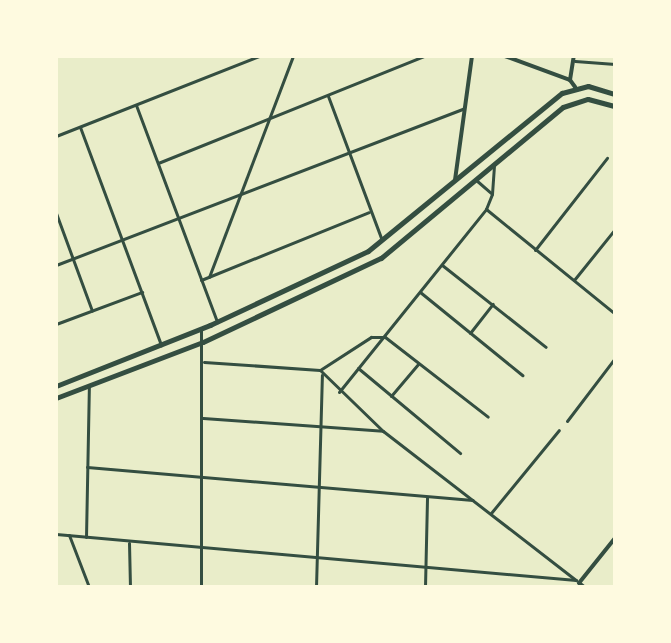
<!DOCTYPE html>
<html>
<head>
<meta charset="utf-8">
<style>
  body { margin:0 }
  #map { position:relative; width:671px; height:643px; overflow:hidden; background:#e9edc9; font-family:Quicksand,sans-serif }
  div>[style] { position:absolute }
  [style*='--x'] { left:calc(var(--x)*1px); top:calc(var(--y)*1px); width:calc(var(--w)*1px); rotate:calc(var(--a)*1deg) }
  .minor>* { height:3px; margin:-1.5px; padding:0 1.5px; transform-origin:1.5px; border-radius:1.5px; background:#344e41 }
  .tertiary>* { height:4px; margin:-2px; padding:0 2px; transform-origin:2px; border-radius:2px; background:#344e41 }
  .primary>* { height:5px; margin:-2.5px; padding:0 2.5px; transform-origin:2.5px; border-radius:2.5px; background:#344e41 }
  span { translate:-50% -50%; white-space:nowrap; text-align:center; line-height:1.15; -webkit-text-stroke:7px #fefae0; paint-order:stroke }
  .frame { position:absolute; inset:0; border:58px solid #fefae0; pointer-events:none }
</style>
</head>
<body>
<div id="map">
  <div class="minor">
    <i style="--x:575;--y:61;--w:40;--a:4.3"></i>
    <i style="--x:328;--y:96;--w:152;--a:69.5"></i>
    <i style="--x:136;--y:105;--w:232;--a:69.5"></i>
    <i style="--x:80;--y:127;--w:233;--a:69.6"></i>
    <i style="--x:56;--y:136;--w:218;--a:-21.5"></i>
    <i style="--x:158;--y:163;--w:287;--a:-21.9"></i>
    <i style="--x:476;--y:180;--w:20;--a:41"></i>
    <i style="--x:486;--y:209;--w:166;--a:39.1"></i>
    <i style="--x:56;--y:213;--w:104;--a:69.8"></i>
    <i style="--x:535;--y:250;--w:117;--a:-52"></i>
    <i style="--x:56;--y:265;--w:436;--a:-21"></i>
    <i style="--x:442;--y:265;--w:132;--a:38.3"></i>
    <i style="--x:209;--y:277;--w:236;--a:-69.2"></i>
    <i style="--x:201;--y:280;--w:181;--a:-22"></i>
    <i style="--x:574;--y:280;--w:65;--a:-51.2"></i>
    <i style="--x:420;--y:292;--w:132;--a:39.1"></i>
    <i style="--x:56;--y:324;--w:92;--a:-20.4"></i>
    <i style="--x:470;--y:333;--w:37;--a:-52"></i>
    <i style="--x:385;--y:337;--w:130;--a:37.8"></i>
    <i style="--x:204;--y:362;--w:116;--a:3.9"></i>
    <i style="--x:358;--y:368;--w:133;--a:39.8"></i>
    <i style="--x:320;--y:370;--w:88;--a:44.1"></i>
    <i style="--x:383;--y:431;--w:244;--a:37.7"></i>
    <i style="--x:320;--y:370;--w:61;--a:-32.9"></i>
    <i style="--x:371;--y:337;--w:14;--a:0"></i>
    <i style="--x:339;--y:392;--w:235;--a:-51.2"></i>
    <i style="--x:486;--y:209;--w:16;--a:-68"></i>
    <i style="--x:492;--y:194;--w:29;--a:-86"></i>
    <i style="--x:391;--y:396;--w:42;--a:-49.8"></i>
    <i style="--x:203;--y:418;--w:180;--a:4.1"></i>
    <i style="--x:567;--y:421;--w:79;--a:-52.7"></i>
    <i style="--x:87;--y:467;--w:387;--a:4.9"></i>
    <i style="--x:491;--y:513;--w:107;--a:-50.7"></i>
    <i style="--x:56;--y:534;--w:522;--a:5.06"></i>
    <i style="--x:69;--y:535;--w:56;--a:69"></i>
    <i style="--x:86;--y:537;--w:151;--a:-88.9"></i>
    <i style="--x:129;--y:543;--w:44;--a:88.7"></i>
    <i style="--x:201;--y:587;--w:258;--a:-90"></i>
    <i style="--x:316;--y:587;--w:212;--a:-88.4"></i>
    <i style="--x:425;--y:587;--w:90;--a:-88.7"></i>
  </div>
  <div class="tertiary">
    <i style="--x:505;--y:56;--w:69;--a:20.3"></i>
    <i style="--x:570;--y:80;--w:9;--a:54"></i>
    <i style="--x:570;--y:80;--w:24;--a:-81"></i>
    <i style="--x:455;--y:180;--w:125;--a:-82.2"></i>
    <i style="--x:584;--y:587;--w:6;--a:-141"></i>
    <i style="--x:579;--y:583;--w:58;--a:-51.3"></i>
  </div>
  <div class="primary">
    <i style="--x:56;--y:386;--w:166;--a:-21.6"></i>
    <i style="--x:210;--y:325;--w:174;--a:-25.1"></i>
    <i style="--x:368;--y:251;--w:250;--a:-39.2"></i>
    <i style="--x:562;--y:93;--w:27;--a:-15"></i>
    <i style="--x:588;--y:86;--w:28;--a:17"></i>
    <i style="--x:56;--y:398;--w:157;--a:-20.9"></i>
    <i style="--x:203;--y:342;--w:197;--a:-25.3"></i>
    <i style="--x:381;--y:258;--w:236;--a:-39.7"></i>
    <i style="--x:563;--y:107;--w:26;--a:-18"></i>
    <i style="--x:588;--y:99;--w:28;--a:15"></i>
  </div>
  <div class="frame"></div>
</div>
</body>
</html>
